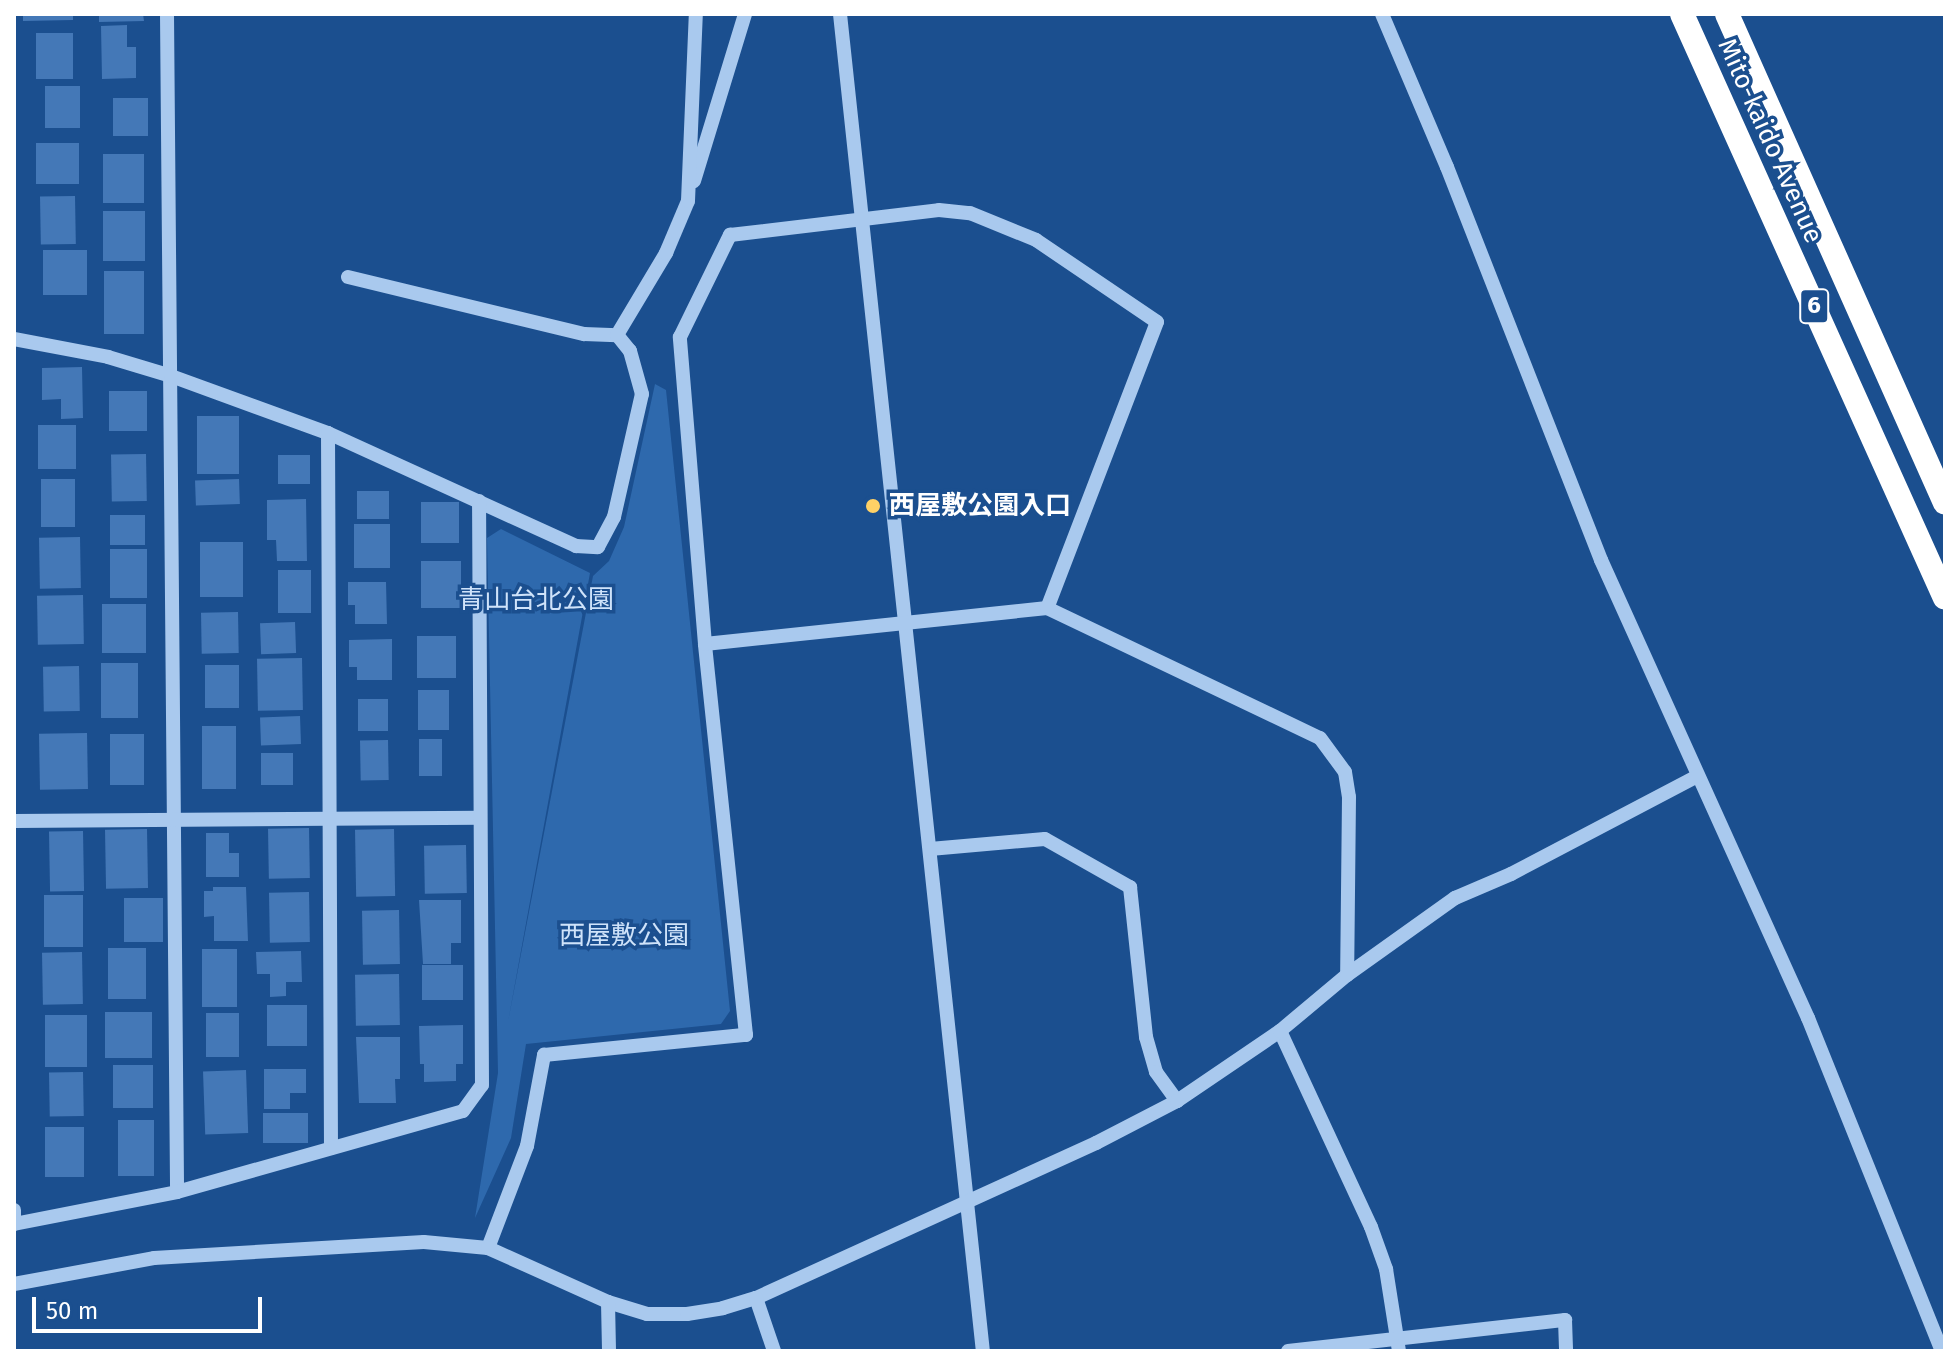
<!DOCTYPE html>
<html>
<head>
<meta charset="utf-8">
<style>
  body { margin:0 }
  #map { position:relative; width:1959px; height:1365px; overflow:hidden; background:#1b4f8f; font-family:"Fira Sans","Noto Sans JP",sans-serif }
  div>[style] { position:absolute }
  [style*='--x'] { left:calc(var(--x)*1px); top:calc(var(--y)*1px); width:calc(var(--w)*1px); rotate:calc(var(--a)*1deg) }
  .green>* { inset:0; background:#2e69ad }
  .building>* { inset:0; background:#4478b7; transform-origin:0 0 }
  .minor>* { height:14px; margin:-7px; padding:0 7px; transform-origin:7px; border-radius:7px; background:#a9c9ee }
  .highway>* { height:24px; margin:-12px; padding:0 12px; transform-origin:12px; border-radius:12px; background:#fff }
  .dots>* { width:22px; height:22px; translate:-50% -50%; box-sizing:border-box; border:4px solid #1b4f8f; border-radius:50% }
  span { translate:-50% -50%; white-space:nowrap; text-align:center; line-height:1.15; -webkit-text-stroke:7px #1b4f8f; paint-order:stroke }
  .shield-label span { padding:2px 6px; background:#1b4f8f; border:2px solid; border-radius:6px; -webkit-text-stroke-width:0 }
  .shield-label { font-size:24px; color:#fff; font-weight:700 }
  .street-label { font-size:26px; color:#fff }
  .poi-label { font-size:26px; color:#fff; font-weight:700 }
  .left { translate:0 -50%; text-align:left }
  .park-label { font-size:26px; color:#cfe3fa }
  .frame { position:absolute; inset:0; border:16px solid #fff; pointer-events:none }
  .scale { position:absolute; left:32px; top:1297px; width:230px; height:36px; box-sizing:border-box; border:4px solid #fff; border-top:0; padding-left:10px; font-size:24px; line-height:28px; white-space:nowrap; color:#fff; -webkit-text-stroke:6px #1b4f8f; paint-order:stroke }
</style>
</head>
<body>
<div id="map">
  <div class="green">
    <i style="clip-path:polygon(655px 384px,666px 390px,730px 1011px,721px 1024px,526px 1044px,511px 1138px,475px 1218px,498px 1073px,487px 538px,501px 529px,590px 573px,508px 1022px,593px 576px,609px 561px,624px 527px)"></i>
  </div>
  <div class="building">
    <i style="clip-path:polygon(23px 14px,73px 14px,73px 20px,23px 21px)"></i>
    <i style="clip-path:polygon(99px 14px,143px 14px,144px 21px,99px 22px)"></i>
    <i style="clip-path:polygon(127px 25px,127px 47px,136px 47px,136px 78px,102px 79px,101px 26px)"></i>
    <i style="left:36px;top:33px;width:37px;height:46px"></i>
    <i style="left:80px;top:86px;width:42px;height:35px;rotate:90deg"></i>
    <i style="left:113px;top:98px;width:35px;height:38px"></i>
    <i style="left:36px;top:143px;width:43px;height:41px"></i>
    <i style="left:103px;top:154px;width:41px;height:49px"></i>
    <i style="left:75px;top:196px;width:48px;height:35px;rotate:89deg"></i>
    <i style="left:103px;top:211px;width:42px;height:50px"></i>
    <i style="left:87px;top:250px;width:45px;height:44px;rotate:90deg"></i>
    <i style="left:104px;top:271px;width:40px;height:63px"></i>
    <i style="clip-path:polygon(82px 367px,83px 418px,61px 419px,61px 399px,42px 400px,42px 368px)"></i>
    <i style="left:147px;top:391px;width:40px;height:38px;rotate:90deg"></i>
    <i style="left:239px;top:416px;width:58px;height:42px;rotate:90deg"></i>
    <i style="left:38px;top:425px;width:38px;height:44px"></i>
    <i style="left:146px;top:454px;width:47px;height:35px;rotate:89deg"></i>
    <i style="left:310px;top:455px;width:29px;height:32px;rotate:90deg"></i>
    <i style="left:41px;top:479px;width:34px;height:48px"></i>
    <i style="left:239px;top:479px;width:25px;height:44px;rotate:88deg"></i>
    <i style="left:389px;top:491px;width:28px;height:32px;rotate:90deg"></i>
    <i style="clip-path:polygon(306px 499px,307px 561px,277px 561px,276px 540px,267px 540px,267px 500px)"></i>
    <i style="left:421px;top:502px;width:38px;height:41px"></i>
    <i style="left:110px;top:515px;width:35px;height:30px"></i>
    <i style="left:354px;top:524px;width:36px;height:44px"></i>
    <i style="left:80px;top:537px;width:51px;height:41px;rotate:89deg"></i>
    <i style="left:243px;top:542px;width:55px;height:43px;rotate:90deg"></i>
    <i style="left:147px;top:549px;width:49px;height:37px;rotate:90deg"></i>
    <i style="left:421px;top:561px;width:40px;height:47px"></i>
    <i style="left:278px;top:570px;width:33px;height:43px"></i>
    <i style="clip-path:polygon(348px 582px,386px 582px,387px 624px,355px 624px,355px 605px,348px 605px)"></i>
    <i style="left:83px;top:595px;width:49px;height:46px;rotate:89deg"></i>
    <i style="left:102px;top:604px;width:44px;height:49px"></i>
    <i style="left:238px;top:612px;width:41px;height:37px;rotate:89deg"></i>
    <i style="left:295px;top:622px;width:31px;height:35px;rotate:88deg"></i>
    <i style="left:456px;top:636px;width:42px;height:39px;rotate:90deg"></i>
    <i style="clip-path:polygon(392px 639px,392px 680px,357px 680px,357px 667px,349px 667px,349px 640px)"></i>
    <i style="left:302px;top:658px;width:52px;height:45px;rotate:89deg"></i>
    <i style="left:101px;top:663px;width:37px;height:55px"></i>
    <i style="left:205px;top:665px;width:34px;height:43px"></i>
    <i style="left:79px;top:666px;width:45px;height:36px;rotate:89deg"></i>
    <i style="left:418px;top:690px;width:31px;height:40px"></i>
    <i style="left:358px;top:699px;width:30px;height:32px"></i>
    <i style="left:300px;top:716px;width:28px;height:40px;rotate:88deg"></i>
    <i style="left:202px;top:726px;width:34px;height:63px"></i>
    <i style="left:87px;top:733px;width:56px;height:48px;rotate:89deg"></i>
    <i style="left:110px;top:734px;width:34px;height:51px"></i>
    <i style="left:442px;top:739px;width:37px;height:23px;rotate:90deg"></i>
    <i style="left:388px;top:740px;width:40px;height:28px;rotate:89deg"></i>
    <i style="left:261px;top:753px;width:32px;height:32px"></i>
    <i style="left:309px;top:828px;width:50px;height:41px;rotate:89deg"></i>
    <i style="left:147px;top:829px;width:59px;height:42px;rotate:89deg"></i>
    <i style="left:394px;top:829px;width:67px;height:39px;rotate:89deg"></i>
    <i style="left:83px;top:831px;width:60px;height:34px;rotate:89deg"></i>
    <i style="clip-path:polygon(206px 833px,229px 833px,229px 853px,239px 853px,239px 877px,206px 877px)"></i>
    <i style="left:466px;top:845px;width:48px;height:42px;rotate:89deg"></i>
    <i style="clip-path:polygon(213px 887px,246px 887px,248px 941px,214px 941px,214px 916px,204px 917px,204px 891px,213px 891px)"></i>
    <i style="left:309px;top:892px;width:50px;height:40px;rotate:89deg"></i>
    <i style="left:44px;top:895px;width:39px;height:52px"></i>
    <i style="left:124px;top:898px;width:39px;height:44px"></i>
    <i style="clip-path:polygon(419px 900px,461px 900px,461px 943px,451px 943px,451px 964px,423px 964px)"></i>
    <i style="left:399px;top:910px;width:54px;height:37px;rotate:89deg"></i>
    <i style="left:108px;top:948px;width:38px;height:51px"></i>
    <i style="left:202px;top:949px;width:35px;height:58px"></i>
    <i style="clip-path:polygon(301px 951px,302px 982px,286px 982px,286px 996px,270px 997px,270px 974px,257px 974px,256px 952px)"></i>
    <i style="left:82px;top:952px;width:52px;height:40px;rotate:89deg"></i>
    <i style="left:422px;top:965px;width:41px;height:35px"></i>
    <i style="left:399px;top:974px;width:51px;height:44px;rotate:89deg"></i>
    <i style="left:307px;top:1005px;width:41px;height:40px;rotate:90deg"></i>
    <i style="left:105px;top:1012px;width:47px;height:46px"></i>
    <i style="left:206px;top:1013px;width:33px;height:44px"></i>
    <i style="left:87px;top:1015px;width:52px;height:42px;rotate:90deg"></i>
    <i style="clip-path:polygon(463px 1025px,463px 1064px,456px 1064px,456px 1081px,424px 1082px,424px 1064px,420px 1064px,419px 1026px)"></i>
    <i style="clip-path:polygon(356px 1037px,400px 1037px,400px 1079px,395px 1079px,396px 1103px,359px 1103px)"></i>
    <i style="left:153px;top:1065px;width:43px;height:40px;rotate:90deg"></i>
    <i style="clip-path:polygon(264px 1069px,306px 1069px,306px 1093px,290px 1093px,290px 1109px,264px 1109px)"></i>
    <i style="left:246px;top:1070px;width:63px;height:43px;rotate:88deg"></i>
    <i style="left:83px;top:1072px;width:44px;height:34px;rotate:89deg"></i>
    <i style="left:263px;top:1113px;width:45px;height:30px"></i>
    <i style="left:118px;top:1120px;width:36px;height:56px"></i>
    <i style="left:45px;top:1127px;width:39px;height:50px"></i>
  </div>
  <div class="minor">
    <i style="--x:167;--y:14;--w:1178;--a:89.51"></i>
    <i style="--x:840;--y:14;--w:1345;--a:83.9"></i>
    <i style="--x:1382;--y:14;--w:166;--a:67"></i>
    <i style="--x:1447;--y:167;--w:422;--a:68.6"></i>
    <i style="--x:1601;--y:560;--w:503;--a:65.68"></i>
    <i style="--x:1808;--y:1018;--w:359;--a:68.1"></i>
    <i style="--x:694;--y:181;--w:175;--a:-73"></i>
    <i style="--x:348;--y:277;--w:243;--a:13.6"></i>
    <i style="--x:584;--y:334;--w:33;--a:2"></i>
    <i style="--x:617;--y:335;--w:96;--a:-59.1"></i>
    <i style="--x:666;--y:253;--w:56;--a:-67.1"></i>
    <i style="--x:688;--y:201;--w:187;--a:-87.6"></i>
    <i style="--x:14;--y:339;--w:96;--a:10.8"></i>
    <i style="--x:108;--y:357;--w:66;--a:16.8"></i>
    <i style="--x:171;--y:376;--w:167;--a:20"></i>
    <i style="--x:328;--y:433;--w:273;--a:24.5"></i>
    <i style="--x:576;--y:546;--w:22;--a:3"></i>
    <i style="--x:598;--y:547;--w:34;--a:-62"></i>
    <i style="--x:614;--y:517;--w:126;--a:-77.2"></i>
    <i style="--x:642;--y:394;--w:45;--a:-105.6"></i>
    <i style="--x:630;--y:351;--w:21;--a:-129"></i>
    <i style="--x:328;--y:433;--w:715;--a:89.76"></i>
    <i style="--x:705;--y:644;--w:344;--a:-6"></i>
    <i style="--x:1047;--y:608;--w:302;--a:25.5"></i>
    <i style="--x:1320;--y:738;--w:42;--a:53.7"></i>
    <i style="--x:1345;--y:772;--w:25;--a:81"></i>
    <i style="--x:1349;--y:797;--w:178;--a:90.6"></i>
    <i style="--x:14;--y:821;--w:466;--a:-0.4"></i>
    <i style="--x:930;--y:849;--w:115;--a:-5"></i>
    <i style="--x:1045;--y:839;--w:98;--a:29.5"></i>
    <i style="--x:1130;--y:887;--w:151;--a:83.9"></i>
    <i style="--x:1146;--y:1037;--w:36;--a:74"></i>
    <i style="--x:1156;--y:1072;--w:36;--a:54"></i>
    <i style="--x:1280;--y:1031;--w:216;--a:65.1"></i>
    <i style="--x:1371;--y:1227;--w:45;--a:70.3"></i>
    <i style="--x:1386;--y:1269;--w:83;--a:81"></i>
    <i style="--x:14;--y:1210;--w:14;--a:90"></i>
    <i style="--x:14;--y:1224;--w:166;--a:-11.1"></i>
    <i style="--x:177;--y:1192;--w:297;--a:-15.8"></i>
    <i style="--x:463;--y:1111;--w:32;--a:-54"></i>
    <i style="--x:482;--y:1085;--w:584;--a:-90.29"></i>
    <i style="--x:488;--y:1248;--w:109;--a:-69.1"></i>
    <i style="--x:527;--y:1146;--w:93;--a:-79.4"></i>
    <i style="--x:544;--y:1055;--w:203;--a:-5.7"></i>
    <i style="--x:746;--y:1035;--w:393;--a:-96"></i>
    <i style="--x:705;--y:644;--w:308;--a:-94.7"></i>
    <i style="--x:680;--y:337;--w:114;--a:-63.9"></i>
    <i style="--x:730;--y:235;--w:210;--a:-6.8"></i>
    <i style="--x:939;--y:210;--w:31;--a:6"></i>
    <i style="--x:970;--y:213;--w:71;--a:22.2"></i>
    <i style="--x:1036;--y:240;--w:146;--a:34.1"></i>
    <i style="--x:1157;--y:322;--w:306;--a:111"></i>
    <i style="--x:14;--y:1284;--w:142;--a:-10.5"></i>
    <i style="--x:154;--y:1258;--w:270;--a:-3.4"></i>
    <i style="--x:424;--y:1242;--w:64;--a:5.4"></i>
    <i style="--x:488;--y:1248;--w:132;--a:24.2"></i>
    <i style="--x:608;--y:1302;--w:41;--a:17.1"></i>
    <i style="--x:647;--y:1314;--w:40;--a:0"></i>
    <i style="--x:687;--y:1314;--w:36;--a:-9"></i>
    <i style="--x:723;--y:1308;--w:34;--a:-17"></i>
    <i style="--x:756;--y:1298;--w:374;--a:-24.5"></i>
    <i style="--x:1096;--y:1143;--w:91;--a:-27.4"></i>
    <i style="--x:1177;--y:1101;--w:125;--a:-34.2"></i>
    <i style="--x:1280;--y:1031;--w:87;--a:-39.9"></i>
    <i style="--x:1347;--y:975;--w:133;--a:-35.5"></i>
    <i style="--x:1455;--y:898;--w:61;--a:-23.2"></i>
    <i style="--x:1511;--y:874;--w:211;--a:-27.7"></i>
    <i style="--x:756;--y:1298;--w:56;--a:71.2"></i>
    <i style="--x:608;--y:1302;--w:49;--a:88.8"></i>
    <i style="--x:1288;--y:1351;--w:279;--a:-6.4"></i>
    <i style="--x:1565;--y:1320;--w:31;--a:88"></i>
  </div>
  <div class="highway">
    <i style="--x:1682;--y:14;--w:640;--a:65.76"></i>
    <i style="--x:1727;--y:14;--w:535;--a:65.97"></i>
  </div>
  <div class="dots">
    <i style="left:873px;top:506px;background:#ffd166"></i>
  </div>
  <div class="shield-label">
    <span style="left:1814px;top:306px">6</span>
  </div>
  <div class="street-label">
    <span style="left:1770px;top:141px;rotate:66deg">Mito-kaido Avenue</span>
  </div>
  <div class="poi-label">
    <span class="left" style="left:889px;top:506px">西屋敷公園入口</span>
  </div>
  <div class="park-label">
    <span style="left:536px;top:600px">青山台北公園</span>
    <span style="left:624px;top:936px">西屋敷公園</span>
  </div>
  <div class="frame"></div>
  <div class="scale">50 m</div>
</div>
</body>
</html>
